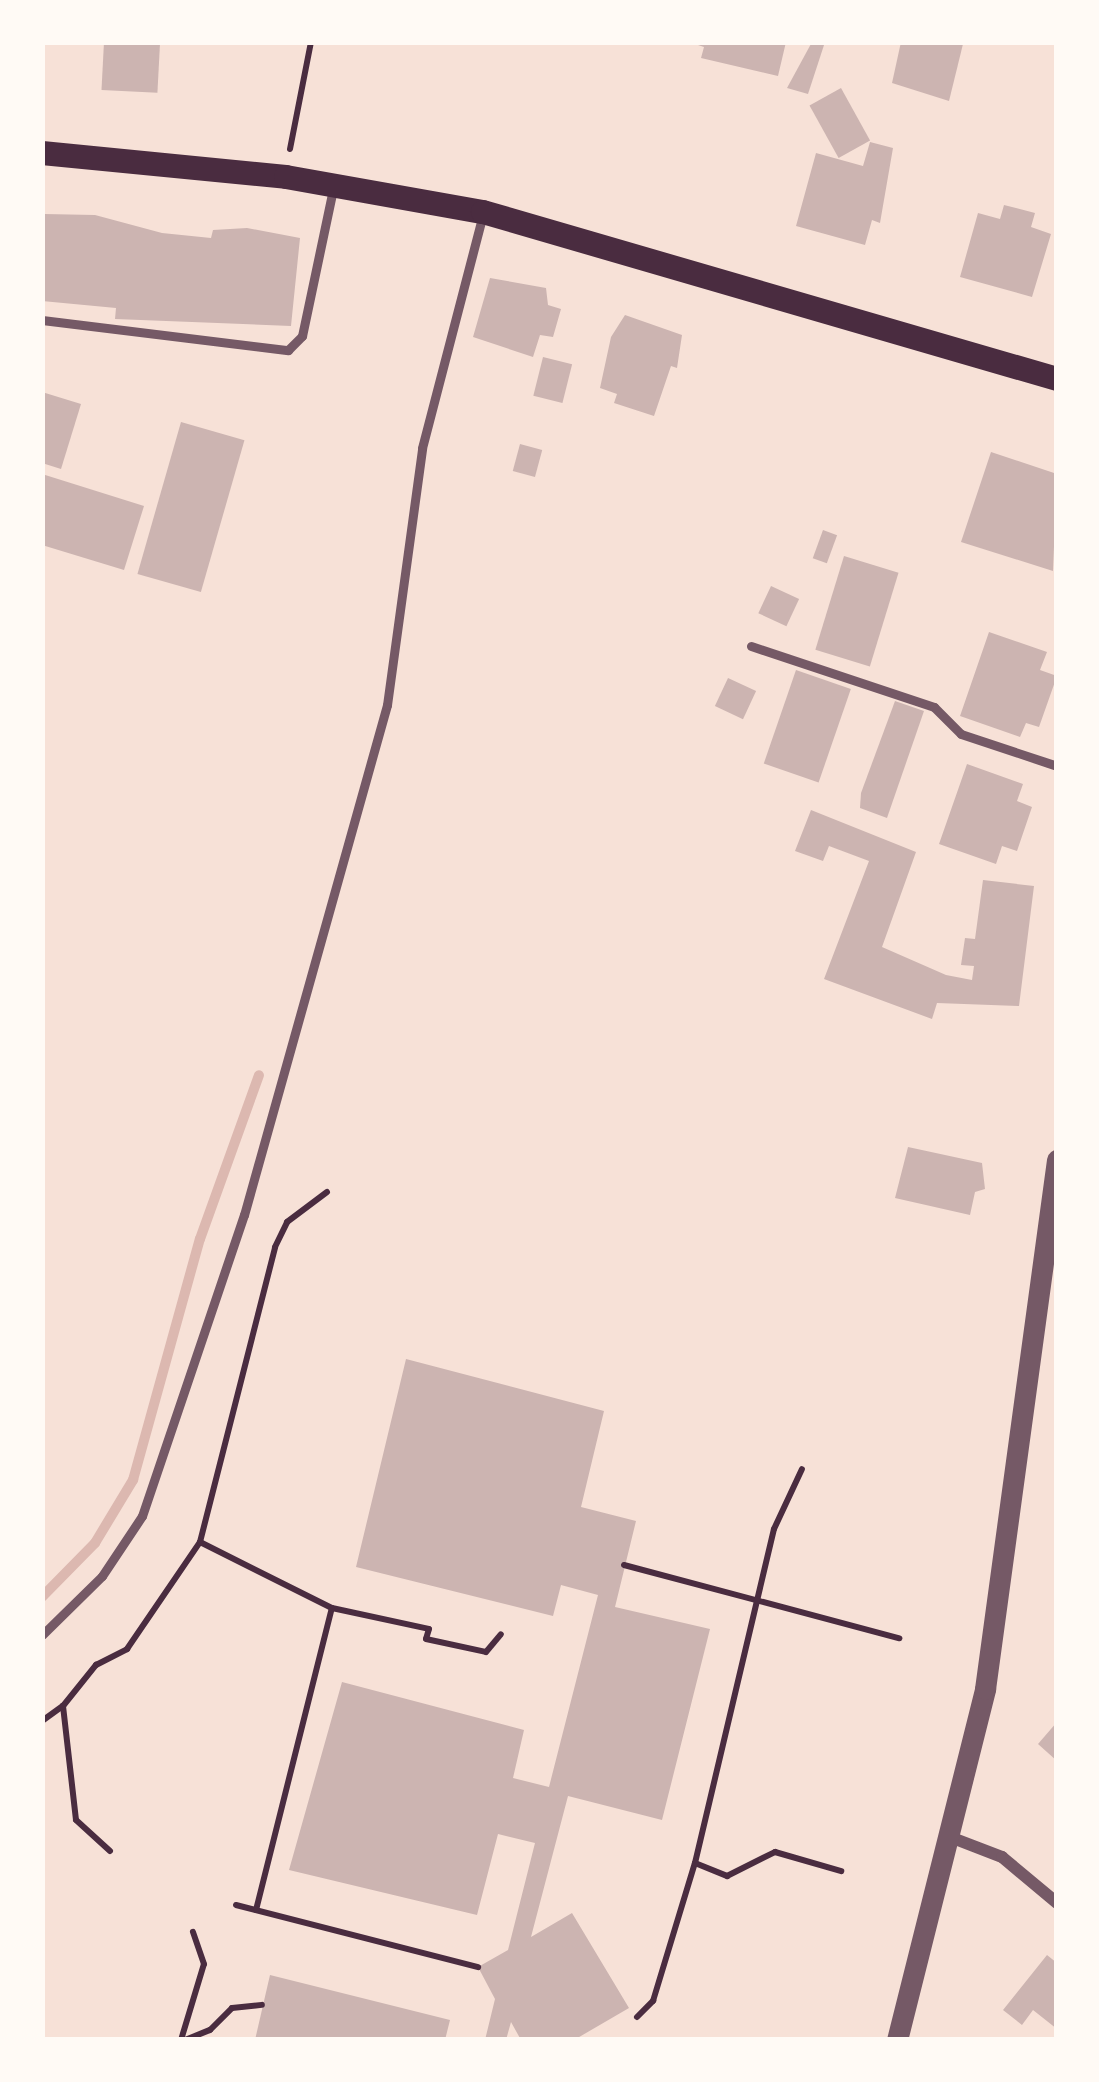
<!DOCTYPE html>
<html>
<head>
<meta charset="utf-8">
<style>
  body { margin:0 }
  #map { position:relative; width:1099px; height:2082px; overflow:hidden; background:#f7e1d7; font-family:"Sofia Sans Condensed",sans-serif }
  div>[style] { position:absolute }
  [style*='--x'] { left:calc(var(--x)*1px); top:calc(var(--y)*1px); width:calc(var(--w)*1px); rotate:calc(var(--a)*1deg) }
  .stream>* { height:10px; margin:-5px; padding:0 5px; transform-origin:5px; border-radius:5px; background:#dcb8b0 }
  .building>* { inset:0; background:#ccb4b1; transform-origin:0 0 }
  .path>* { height:6px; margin:-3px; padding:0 3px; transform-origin:3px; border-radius:3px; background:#4a2c40 }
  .service>* { height:9px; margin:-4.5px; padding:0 4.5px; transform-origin:4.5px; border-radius:4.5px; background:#755966 }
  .minor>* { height:12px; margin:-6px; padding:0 6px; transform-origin:6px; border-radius:6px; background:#755966 }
  .tertiary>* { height:21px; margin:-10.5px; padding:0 10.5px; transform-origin:10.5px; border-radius:10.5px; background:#755966 }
  .secondary>* { height:24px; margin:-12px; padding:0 12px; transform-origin:12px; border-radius:12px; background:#4a2c40 }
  span { translate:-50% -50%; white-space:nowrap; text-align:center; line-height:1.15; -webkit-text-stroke:9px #fffaf5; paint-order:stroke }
  .frame { position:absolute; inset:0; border:45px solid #fffaf5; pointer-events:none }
</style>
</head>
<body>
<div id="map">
  <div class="stream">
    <i style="--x:42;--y:1597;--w:76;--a:-45.5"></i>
    <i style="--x:95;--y:1543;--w:74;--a:-58.9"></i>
    <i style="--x:133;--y:1480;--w:250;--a:-74.5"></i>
    <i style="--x:200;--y:1239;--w:174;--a:-70.2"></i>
  </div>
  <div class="building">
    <i style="left:104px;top:42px;width:56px;height:48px;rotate:3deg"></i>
    <i style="clip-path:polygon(689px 42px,786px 42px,778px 76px,701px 58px,704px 47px)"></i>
    <i style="clip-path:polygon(812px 42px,825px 42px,808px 94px,787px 88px)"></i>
    <i style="clip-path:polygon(901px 42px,963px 44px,949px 101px,892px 83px)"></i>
    <i style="left:841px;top:88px;width:60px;height:36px;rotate:61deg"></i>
    <i style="clip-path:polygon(870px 142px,893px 148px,880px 223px,872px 220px,865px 245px,796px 226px,816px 153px,863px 166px)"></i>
    <i style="clip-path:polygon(1004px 205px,1035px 213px,1031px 227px,1051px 234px,1032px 297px,960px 277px,978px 213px,1000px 219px)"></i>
    <i style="clip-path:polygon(44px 214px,95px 215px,162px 233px,211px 238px,213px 230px,247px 228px,300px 238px,291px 326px,115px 319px,116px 308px,42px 301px)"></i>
    <i style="clip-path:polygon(490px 278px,546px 288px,548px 305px,561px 309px,553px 337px,540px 335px,533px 357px,473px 337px)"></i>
    <i style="clip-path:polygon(625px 315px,682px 335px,677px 368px,671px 366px,654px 416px,614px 403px,617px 394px,600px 388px,611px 337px)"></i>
    <i style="left:543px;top:357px;width:30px;height:40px;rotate:14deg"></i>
    <i style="clip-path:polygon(42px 392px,81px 404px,61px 469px,42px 463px)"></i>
    <i style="left:181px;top:422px;width:66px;height:158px;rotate:16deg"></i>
    <i style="left:520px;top:444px;width:23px;height:28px;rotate:15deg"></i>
    <i style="clip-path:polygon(991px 452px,1057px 474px,1053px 571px,961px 542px)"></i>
    <i style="clip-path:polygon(42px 474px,144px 506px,124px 570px,42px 545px)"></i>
    <i style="left:823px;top:530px;width:15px;height:30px;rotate:20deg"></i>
    <i style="left:844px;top:556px;width:57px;height:98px;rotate:17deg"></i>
    <i style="left:771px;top:586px;width:31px;height:30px;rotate:25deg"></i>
    <i style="clip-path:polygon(989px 632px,1047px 652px,1040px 670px,1057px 676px,1039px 727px,1026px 723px,1020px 737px,960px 716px)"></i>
    <i style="left:796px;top:670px;width:58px;height:99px;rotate:19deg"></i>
    <i style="left:728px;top:678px;width:31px;height:31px;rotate:25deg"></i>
    <i style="clip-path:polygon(895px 701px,924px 711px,887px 818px,860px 808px,861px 793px)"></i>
    <i style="clip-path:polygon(967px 764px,1023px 784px,1017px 801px,1032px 807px,1017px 851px,1002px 846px,996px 864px,939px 844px)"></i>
    <i style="clip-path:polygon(811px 810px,916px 852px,882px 947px,946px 975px,972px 980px,974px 966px,961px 965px,965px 938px,975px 939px,983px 880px,1034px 886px,1019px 1006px,937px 1003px,932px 1019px,824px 979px,869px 861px,829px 846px,823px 861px,795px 851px)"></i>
    <i style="clip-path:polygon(908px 1147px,982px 1163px,985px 1189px,975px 1192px,970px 1215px,895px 1198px)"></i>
    <i style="clip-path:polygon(406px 1359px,604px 1411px,581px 1507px,636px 1521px,615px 1607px,710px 1629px,662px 1820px,568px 1796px,531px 1937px,572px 1913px,629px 2008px,574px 2040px,521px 2040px,511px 2022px,506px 2040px,485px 2040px,495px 1999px,478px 1967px,508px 1950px,535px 1843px,498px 1834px,477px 1915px,289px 1870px,342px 1682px,524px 1730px,513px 1778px,549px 1787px,598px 1595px,561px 1585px,553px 1616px,356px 1567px)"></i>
    <i style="clip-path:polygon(1057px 1722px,1057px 1761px,1038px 1744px)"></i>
    <i style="clip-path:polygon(1047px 1955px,1057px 1963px,1057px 2029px,1033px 2010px,1022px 2025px,1003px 2010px)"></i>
    <i style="clip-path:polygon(270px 1975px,450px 2020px,445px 2040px,255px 2040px)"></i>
  </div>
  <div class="path">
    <i style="--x:290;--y:149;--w:109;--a:-78.9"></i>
    <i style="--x:200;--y:1542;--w:304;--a:-75.7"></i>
    <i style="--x:275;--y:1247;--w:28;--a:-64"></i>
    <i style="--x:287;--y:1222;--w:50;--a:-36.9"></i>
    <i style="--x:624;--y:1565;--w:285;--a:14.9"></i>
    <i style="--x:42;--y:1721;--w:26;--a:-36"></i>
    <i style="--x:110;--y:1851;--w:46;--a:-137.6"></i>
    <i style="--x:76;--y:1820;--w:115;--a:-96.5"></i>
    <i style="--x:63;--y:1706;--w:53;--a:-51.2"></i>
    <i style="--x:96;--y:1665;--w:35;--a:-27"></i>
    <i style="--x:127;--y:1649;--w:130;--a:-55.7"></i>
    <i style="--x:200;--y:1542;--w:148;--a:26.6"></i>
    <i style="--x:332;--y:1608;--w:99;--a:12.2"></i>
    <i style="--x:429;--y:1629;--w:10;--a:107"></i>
    <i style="--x:426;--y:1639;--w:61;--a:12.2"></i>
    <i style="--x:486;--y:1652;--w:23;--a:-50"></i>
    <i style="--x:695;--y:1863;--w:343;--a:-76.7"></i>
    <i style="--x:774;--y:1529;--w:66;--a:-65"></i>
    <i style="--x:236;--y:1905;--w:250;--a:14.4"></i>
    <i style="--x:256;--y:1910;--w:311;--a:-75.9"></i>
    <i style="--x:637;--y:2017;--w:23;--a:-45"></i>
    <i style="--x:653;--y:2001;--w:144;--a:-73.1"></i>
    <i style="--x:695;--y:1863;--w:35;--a:22"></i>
    <i style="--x:727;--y:1876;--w:54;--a:-26.6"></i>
    <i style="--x:775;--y:1852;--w:69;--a:16.1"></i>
    <i style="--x:181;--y:2040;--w:79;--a:-73.2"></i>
    <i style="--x:204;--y:1964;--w:34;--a:-109"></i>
    <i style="--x:185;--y:2040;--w:27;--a:-22"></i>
    <i style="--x:210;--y:2030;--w:31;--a:-45"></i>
    <i style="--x:232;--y:2008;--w:30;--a:-6"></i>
  </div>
  <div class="service">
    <i style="--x:42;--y:320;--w:248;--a:7"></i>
    <i style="--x:288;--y:350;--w:20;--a:-45"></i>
    <i style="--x:302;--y:336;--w:150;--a:-78.1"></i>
    <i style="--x:751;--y:646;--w:193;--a:18.4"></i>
    <i style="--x:934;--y:707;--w:38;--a:45"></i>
    <i style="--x:961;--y:734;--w:101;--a:18.4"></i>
    <i style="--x:42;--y:1635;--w:84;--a:-44.5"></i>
    <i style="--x:102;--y:1576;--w:72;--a:-56.3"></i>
    <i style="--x:142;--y:1516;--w:318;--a:-71.3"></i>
    <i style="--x:244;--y:1215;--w:530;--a:-74.34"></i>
    <i style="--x:387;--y:705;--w:259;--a:-82.2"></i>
    <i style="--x:422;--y:448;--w:243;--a:-75.4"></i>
  </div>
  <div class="minor">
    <i style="--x:950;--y:1837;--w:56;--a:21"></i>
    <i style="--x:1002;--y:1857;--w:72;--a:39.9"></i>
  </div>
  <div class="tertiary">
    <i style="--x:897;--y:2040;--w:362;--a:-75.9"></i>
    <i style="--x:985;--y:1689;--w:534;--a:-82.25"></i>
  </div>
  <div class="secondary">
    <i style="--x:42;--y:153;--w:245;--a:5.6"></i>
    <i style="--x:286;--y:177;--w:200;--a:10.1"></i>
    <i style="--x:483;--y:212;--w:598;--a:16.22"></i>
  </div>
  <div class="frame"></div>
</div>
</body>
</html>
